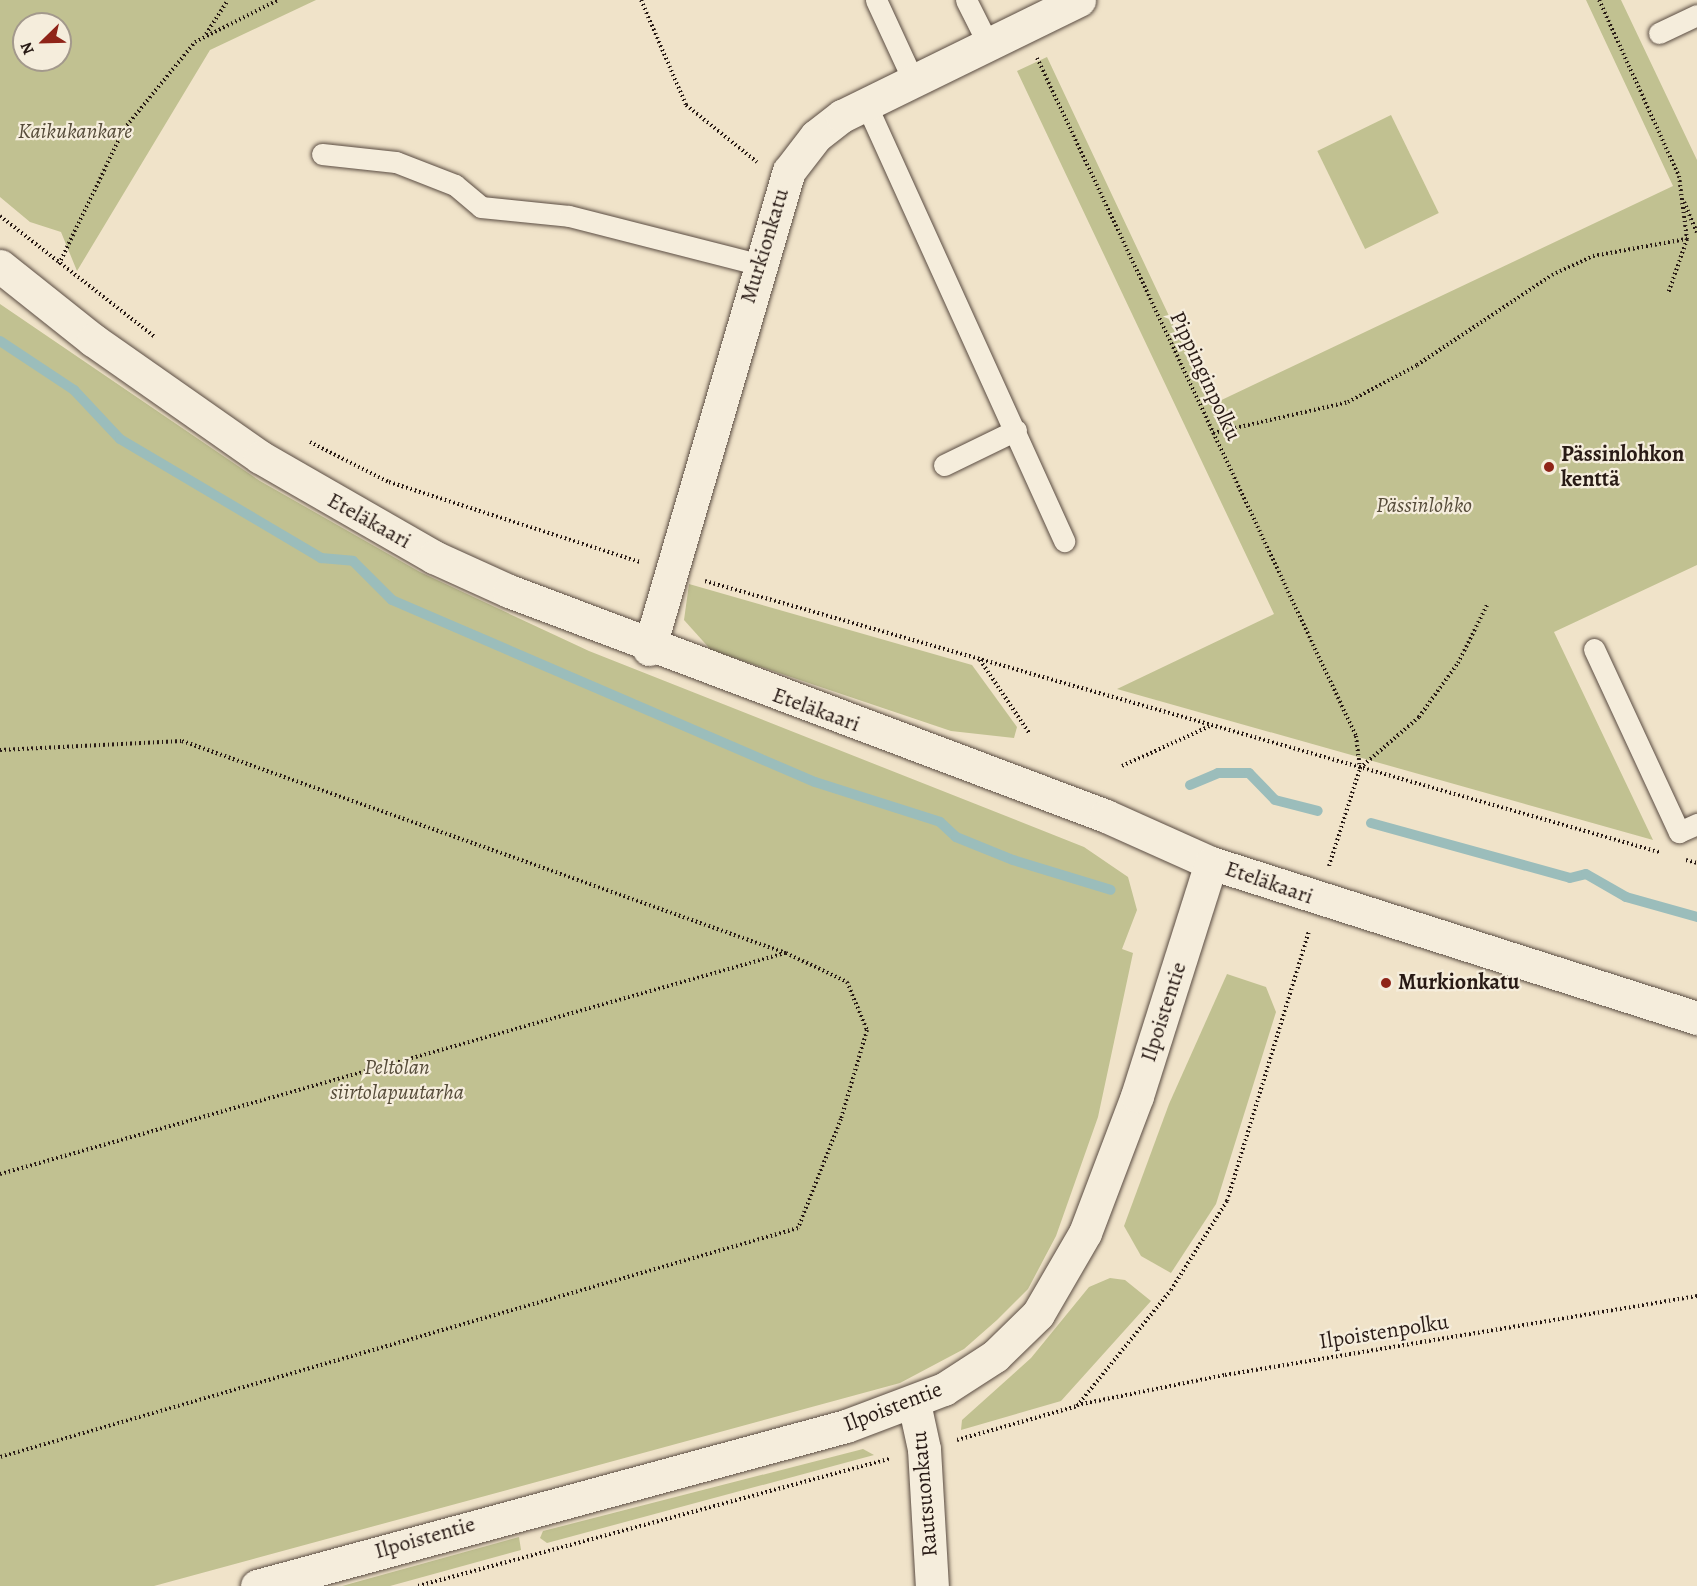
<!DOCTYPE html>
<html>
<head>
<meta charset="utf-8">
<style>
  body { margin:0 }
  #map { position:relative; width:1697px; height:1586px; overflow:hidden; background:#f0e3c9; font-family:Alegreya,serif }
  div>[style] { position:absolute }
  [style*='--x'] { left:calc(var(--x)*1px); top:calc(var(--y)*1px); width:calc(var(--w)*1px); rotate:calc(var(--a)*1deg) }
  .green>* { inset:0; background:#c1c191; transform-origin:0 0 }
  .stream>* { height:10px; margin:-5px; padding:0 5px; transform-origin:5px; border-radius:5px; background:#9bbdbb }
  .path>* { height:4px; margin-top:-2px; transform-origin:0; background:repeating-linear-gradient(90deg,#281a15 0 1.5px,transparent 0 4.5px) }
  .roads { filter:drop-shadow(0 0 2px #5a4c42) drop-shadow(0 0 2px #5a4c42) }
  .lane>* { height:21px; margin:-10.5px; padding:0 10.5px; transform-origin:10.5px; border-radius:10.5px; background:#f5eddc }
  .street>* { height:33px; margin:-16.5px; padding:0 16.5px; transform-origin:16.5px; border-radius:16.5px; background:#f5eddc }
  .secondary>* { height:33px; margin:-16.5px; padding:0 16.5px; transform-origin:16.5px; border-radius:16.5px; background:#f5eddc }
  .dots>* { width:16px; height:16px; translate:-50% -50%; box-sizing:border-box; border:3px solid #f5eddc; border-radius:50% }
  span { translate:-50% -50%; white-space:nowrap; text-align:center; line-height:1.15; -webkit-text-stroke:4.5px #f5eddc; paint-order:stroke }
  .park-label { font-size:22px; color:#564c3a; font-style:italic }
  .street-label { font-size:22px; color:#281a15 }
  .poi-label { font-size:22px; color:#281a15; font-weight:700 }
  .left { translate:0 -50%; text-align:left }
  .north { position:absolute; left:12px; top:12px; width:60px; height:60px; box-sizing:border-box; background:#f5eddc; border:2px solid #a3998c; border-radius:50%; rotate:247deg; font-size:16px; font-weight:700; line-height:24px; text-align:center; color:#281a15 }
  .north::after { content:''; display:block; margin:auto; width:21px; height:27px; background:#8f2418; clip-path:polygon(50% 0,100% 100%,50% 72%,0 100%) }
</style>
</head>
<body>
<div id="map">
  <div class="green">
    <i style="clip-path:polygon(evenodd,0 0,316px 0,210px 50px,77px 271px,61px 232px,30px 222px,0 197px,0 0,24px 24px,60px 24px,60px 60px,24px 60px,24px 24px)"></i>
    <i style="clip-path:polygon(1586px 0,1621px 0,1697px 160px,1697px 565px,1554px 632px,1653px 840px,1117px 689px,1274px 614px,1017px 71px,1047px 57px,1211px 405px,1673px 186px)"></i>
    <i style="left:1391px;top:115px;width:109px;height:82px;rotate:64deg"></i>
    <i style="clip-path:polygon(0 304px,260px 481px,420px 572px,589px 651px,1084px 847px,1128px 877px,1137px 910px,1122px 949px,1133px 953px,1098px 1117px,1056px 1236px,1028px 1289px,997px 1320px,964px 1349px,900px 1383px,154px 1586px,0 1586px)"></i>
    <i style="clip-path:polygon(689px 584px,972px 665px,1017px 727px,1014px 738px,951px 731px,711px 650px,684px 620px)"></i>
    <i style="clip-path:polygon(1227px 974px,1266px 987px,1276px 1012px,1216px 1204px,1171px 1273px,1141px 1256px,1124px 1226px,1169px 1104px)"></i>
    <i style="clip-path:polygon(1110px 1278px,1125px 1280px,1151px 1301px,1061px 1401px,961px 1430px,962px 1420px,1031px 1358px,1089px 1287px)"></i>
    <i style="clip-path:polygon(863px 1449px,874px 1455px,547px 1543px,540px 1538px,543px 1531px)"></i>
    <i style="clip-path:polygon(519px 1537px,521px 1550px,390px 1586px,342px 1586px)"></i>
  </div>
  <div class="stream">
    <i style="--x:0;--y:341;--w:89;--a:33.5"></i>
    <i style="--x:74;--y:390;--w:67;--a:46.8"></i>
    <i style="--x:120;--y:439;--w:234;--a:30.6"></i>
    <i style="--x:321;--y:558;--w:32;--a:5"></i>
    <i style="--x:353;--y:561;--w:55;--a:45"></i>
    <i style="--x:392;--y:600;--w:460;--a:23.3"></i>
    <i style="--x:815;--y:782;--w:131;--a:17.7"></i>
    <i style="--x:940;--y:822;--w:22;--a:43"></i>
    <i style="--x:956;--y:837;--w:61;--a:22"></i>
    <i style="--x:1013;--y:860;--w:102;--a:17"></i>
    <i style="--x:1190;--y:785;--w:30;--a:-23"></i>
    <i style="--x:1218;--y:773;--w:31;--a:0"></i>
    <i style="--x:1249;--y:773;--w:37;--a:46"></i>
    <i style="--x:1275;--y:800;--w:44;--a:14.3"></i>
    <i style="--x:1371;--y:823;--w:206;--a:15.4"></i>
    <i style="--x:1570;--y:878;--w:16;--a:-14"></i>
    <i style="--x:1586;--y:874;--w:46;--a:29.9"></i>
    <i style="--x:1626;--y:897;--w:74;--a:15.7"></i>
  </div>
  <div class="path">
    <i style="--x:641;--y:0;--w:114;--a:66.8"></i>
    <i style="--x:686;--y:105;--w:91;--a:38.8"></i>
    <i style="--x:1599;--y:0;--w:193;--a:65.6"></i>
    <i style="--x:1679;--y:176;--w:64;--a:82.8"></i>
    <i style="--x:1687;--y:239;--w:58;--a:109.1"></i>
    <i style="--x:206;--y:34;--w:40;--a:-57.1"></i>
    <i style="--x:1037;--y:58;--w:749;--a:64.8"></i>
    <i style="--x:1356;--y:736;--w:32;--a:83"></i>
    <i style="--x:1684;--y:202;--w:33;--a:67"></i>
    <i style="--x:0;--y:216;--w:197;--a:38"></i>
    <i style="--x:59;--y:264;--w:150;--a:-64.3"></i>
    <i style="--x:124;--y:129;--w:112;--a:-50.8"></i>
    <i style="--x:195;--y:42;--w:93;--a:-26.8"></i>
    <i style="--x:1213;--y:433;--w:139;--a:-12.9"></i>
    <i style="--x:1348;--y:402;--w:78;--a:-28.2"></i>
    <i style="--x:1417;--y:365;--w:162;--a:-33.7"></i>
    <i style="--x:1552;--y:275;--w:45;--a:-24.9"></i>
    <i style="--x:1593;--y:256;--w:96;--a:-10.3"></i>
    <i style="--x:310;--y:442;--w:89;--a:26.9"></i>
    <i style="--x:389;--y:482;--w:263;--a:17.7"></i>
    <i style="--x:705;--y:581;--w:992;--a:15.86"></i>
    <i style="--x:980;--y:660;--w:89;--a:56"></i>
    <i style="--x:0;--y:750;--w:182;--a:-2.8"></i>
    <i style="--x:182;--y:741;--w:640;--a:19.34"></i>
    <i style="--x:786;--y:953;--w:68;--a:25.4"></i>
    <i style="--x:847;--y:982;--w:52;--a:67.4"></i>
    <i style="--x:867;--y:1030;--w:93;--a:106.3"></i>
    <i style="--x:841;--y:1119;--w:117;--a:111.5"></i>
    <i style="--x:798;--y:1228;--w:830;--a:163.99"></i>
    <i style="--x:1122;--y:766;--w:97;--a:-24.4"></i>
    <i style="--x:1686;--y:860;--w:11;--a:15"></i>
    <i style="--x:1329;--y:866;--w:103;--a:-72.4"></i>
    <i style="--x:1360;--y:768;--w:78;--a:-40.8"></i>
    <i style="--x:1419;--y:717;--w:67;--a:-54.2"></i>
    <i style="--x:1458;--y:663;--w:65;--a:-63.4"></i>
    <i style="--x:0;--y:1174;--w:816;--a:-15.72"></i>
    <i style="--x:1077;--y:1405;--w:151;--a:-11.5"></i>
    <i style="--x:1225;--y:1375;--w:479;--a:-9.5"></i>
    <i style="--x:957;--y:1440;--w:125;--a:-15.8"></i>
    <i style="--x:1077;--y:1406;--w:149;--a:-51"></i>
    <i style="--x:1171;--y:1290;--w:105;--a:-57.8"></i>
    <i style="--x:1227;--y:1201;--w:282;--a:-73.1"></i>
    <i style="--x:418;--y:1586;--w:488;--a:-15.1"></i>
  </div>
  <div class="roads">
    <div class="lane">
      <i style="--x:876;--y:0;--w:88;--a:65.2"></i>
      <i style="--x:966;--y:0;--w:49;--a:63.4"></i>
      <i style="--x:1659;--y:33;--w:42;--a:-25.3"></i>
      <i style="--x:866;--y:104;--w:480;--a:65.6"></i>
      <i style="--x:322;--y:154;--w:74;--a:6.2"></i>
      <i style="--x:396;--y:162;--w:63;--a:21.3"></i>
      <i style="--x:455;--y:185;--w:34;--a:40"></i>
      <i style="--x:481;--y:207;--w:88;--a:5.8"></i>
      <i style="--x:569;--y:216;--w:195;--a:14.3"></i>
      <i style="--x:944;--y:465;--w:80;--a:-25.9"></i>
      <i style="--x:1594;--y:649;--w:202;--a:65.1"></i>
      <i style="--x:1679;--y:832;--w:20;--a:-24"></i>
    </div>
    <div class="street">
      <i style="--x:649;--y:649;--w:498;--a:-73.7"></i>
      <i style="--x:789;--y:171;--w:44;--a:-52.4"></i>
      <i style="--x:816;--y:136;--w:33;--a:-38"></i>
      <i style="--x:842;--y:116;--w:264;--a:-26.1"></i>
      <i style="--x:914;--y:1403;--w:47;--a:77.7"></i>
      <i style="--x:924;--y:1449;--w:137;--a:86.7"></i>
    </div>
    <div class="secondary">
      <i style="--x:0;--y:266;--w:119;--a:38.5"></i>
      <i style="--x:93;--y:340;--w:204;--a:35"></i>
      <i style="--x:260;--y:457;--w:201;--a:29.9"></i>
      <i style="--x:434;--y:557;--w:82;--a:24.4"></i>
      <i style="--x:509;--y:591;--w:638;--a:20.65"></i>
      <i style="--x:1106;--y:816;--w:115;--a:24.1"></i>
      <i style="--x:1211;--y:863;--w:510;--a:17.69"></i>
      <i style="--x:257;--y:1586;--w:610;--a:-15.2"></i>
      <i style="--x:846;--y:1426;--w:105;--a:-20.7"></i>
      <i style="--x:944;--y:1389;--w:61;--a:-32.9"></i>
      <i style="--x:995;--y:1356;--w:60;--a:-44.3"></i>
      <i style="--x:1038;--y:1314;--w:94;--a:-59.9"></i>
      <i style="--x:1085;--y:1233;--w:147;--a:-69.2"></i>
      <i style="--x:1137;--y:1096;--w:244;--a:-72.4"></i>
    </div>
  </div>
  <div class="dots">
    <i style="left:1549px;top:467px;background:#8f2418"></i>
    <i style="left:1386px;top:983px;background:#8f2418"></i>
  </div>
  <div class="park-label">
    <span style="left:75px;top:132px">Kaikukankare</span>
    <span style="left:1424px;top:506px">Pässinlohko</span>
    <span style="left:397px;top:1080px">Peltolan<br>siirtolapuutarha</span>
  </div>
  <div class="street-label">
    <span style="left:765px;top:246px;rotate:-73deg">Murkionkatu</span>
    <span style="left:1205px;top:376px;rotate:65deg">Pippinginpolku</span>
    <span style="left:369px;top:521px;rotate:29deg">Eteläkaari</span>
    <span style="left:816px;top:710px;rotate:20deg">Eteläkaari</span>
    <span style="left:1269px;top:883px;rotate:19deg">Eteläkaari</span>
    <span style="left:1164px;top:1012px;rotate:-72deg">Ilpoistentie</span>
    <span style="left:1384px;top:1332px;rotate:-9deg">Ilpoistenpolku</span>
    <span style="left:893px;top:1407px;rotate:-21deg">Ilpoistentie</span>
    <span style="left:925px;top:1494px;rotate:-95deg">Rautsuonkatu</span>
    <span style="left:425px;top:1538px;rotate:-16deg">Ilpoistentie</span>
  </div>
  <div class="poi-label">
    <span class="left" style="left:1561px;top:467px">Pässinlohkon<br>kenttä</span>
    <span class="left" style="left:1398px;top:983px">Murkionkatu</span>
  </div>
  <div class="north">N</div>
</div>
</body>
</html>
